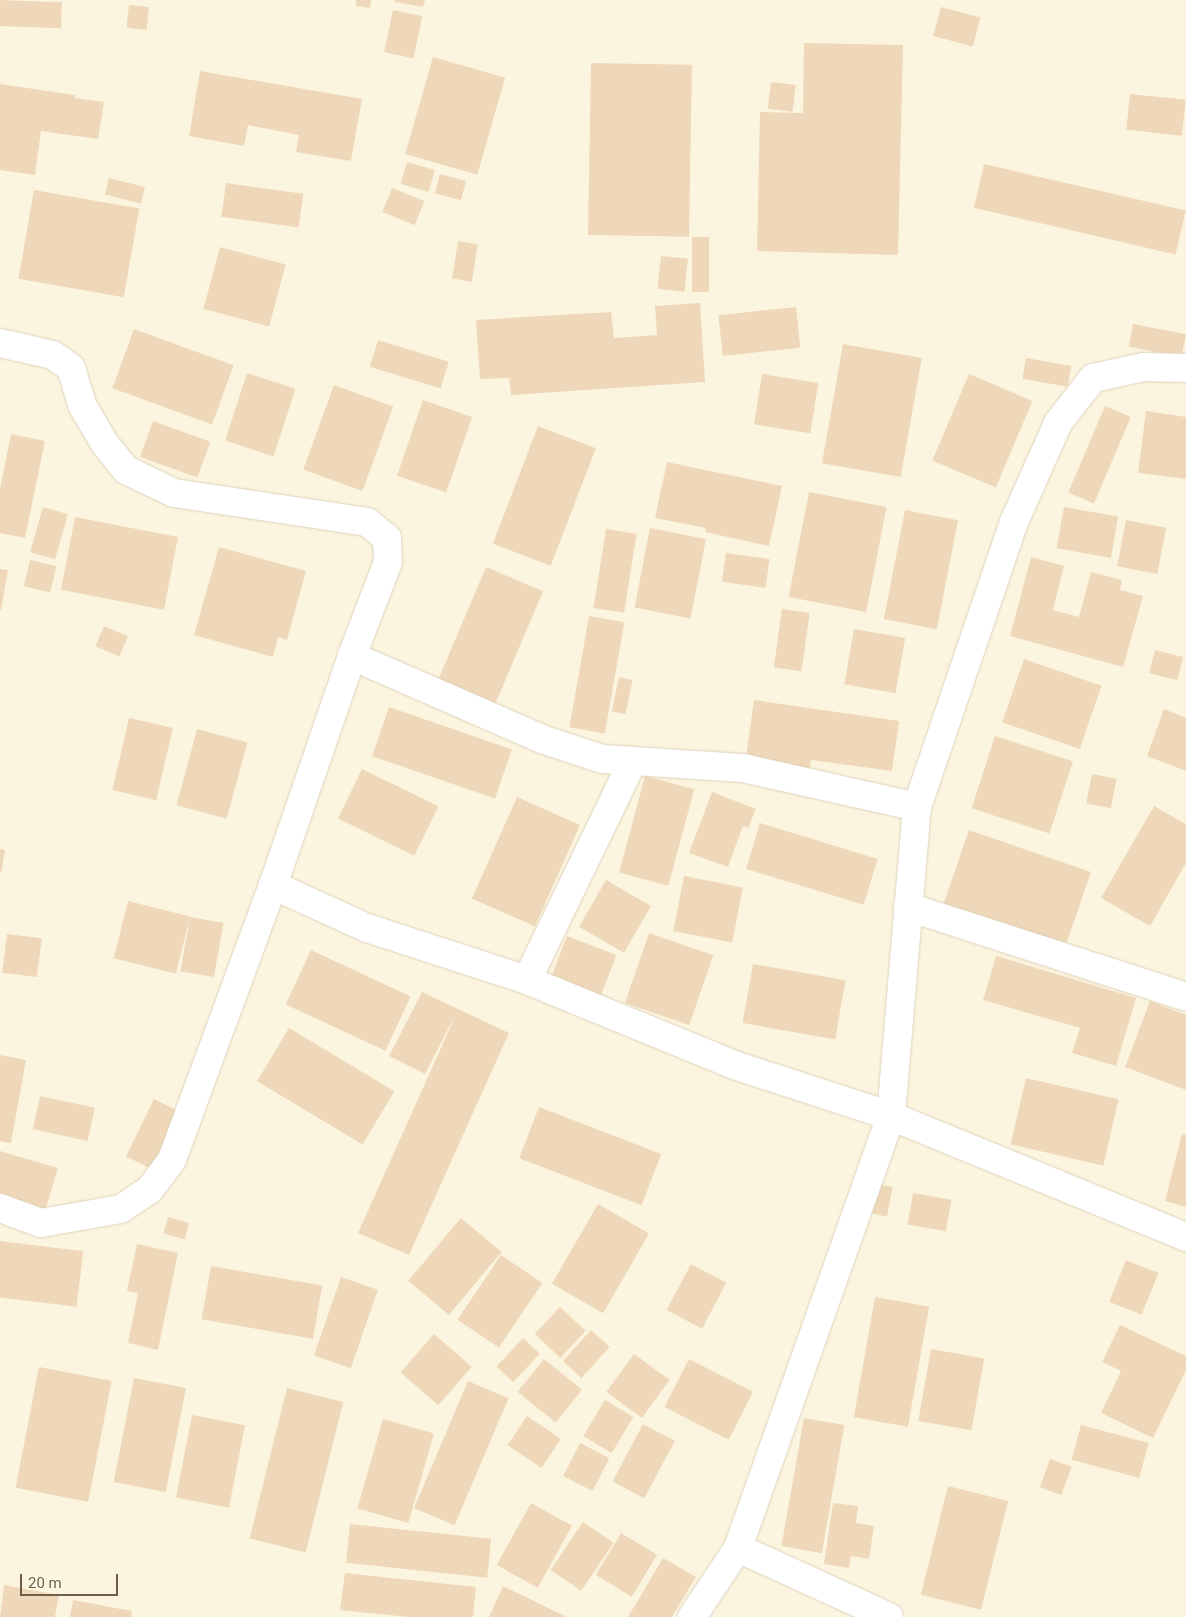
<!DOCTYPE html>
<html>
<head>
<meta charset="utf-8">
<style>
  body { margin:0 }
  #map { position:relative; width:1186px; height:1617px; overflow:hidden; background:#fbf5e0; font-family:Roboto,sans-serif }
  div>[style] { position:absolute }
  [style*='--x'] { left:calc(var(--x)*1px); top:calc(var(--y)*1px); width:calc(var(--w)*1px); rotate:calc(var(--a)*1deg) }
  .building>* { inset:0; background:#efd8b9; transform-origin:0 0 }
  .roads { filter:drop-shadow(0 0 1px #ded2bc) drop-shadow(0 0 1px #ded2bc) }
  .street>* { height:28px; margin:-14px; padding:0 14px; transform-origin:14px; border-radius:14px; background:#fff }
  span { translate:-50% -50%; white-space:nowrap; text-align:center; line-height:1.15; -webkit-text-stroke:5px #fef9e5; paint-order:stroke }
  .scale { position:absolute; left:20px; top:1574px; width:98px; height:22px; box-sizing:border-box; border:2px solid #705e49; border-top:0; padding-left:6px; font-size:15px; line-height:18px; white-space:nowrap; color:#705e49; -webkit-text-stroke:4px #fef9e5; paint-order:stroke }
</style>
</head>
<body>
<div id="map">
  <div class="building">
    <i style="left:0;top:0;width:62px;height:26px;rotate:2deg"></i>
    <i style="clip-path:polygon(356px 0,371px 0,370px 8px,356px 6px)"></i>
    <i style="clip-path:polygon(395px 0,425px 0,423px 7px,395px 2px)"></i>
    <i style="left:129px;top:5px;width:20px;height:23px;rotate:6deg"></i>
    <i style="left:941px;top:7px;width:41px;height:30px;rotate:15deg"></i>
    <i style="left:393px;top:10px;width:30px;height:43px;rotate:12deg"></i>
    <i style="clip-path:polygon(804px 43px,903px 45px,898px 255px,757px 251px,760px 112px,803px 113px)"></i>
    <i style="left:433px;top:57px;width:75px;height:101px;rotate:16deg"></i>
    <i style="left:591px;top:63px;width:101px;height:172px;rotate:1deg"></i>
    <i style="clip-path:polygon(200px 71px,362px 99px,351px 161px,296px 152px,299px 135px,248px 125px,244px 146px,189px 136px)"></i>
    <i style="left:771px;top:82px;width:25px;height:27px;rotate:7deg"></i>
    <i style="clip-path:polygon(0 84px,75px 95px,75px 98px,104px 102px,98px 139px,41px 131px,35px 175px,0 170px)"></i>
    <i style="left:1130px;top:94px;width:56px;height:36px;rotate:6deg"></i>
    <i style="left:407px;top:162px;width:29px;height:23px;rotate:16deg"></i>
    <i style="left:984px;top:164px;width:207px;height:45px;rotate:13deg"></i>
    <i style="left:440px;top:174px;width:27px;height:20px;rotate:15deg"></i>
    <i style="left:109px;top:178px;width:37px;height:17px;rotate:14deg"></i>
    <i style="left:226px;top:183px;width:78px;height:34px;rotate:8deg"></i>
    <i style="left:392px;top:188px;width:35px;height:26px;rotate:22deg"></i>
    <i style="left:34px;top:190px;width:107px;height:90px;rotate:10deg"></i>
    <i style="left:692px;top:237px;width:17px;height:55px"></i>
    <i style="left:458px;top:241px;width:20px;height:38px;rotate:9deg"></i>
    <i style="left:220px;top:247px;width:68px;height:64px;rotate:15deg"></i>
    <i style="left:661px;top:256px;width:27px;height:33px;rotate:6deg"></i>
    <i style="clip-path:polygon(700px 303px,705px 382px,511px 395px,509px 378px,480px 379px,476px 320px,611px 312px,614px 338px,657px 335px,655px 306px)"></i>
    <i style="left:796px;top:307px;width:41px;height:78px;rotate:84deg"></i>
    <i style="left:1133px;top:324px;width:54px;height:23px;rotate:11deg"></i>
    <i style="left:134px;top:329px;width:106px;height:63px;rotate:20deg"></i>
    <i style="left:378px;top:340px;width:74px;height:28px;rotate:17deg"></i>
    <i style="left:843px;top:344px;width:80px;height:121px;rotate:10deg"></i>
    <i style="left:1026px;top:358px;width:46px;height:21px;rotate:10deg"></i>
    <i style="left:247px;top:373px;width:51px;height:71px;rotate:18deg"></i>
    <i style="left:762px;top:374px;width:57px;height:51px;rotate:9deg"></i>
    <i style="left:969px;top:374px;width:69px;height:94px;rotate:23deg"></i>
    <i style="left:334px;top:385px;width:63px;height:90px;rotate:20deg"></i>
    <i style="left:423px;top:400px;width:52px;height:80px;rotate:19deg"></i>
    <i style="left:1105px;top:406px;width:28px;height:94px;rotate:23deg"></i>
    <i style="clip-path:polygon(1146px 411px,1186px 417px,1186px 479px,1138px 473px)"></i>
    <i style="left:153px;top:421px;width:61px;height:38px;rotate:20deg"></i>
    <i style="left:538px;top:426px;width:62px;height:126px;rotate:21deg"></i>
    <i style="clip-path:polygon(11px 434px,45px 441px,25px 538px,0 533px,0 489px)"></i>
    <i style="clip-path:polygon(667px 462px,782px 486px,769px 546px,705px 532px,706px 528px,655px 518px)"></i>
    <i style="left:809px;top:492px;width:79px;height:107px;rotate:11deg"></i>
    <i style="left:43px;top:507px;width:26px;height:47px;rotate:16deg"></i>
    <i style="left:1064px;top:507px;width:55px;height:42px;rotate:10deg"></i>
    <i style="left:905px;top:510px;width:54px;height:111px;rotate:11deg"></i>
    <i style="left:75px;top:517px;width:105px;height:74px;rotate:11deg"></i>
    <i style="left:1126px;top:520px;width:41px;height:47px;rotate:11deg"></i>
    <i style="left:650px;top:528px;width:57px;height:81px;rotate:11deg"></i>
    <i style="left:606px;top:529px;width:31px;height:80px;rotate:9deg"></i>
    <i style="clip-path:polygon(219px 547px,306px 571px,287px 640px,278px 637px,273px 657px,194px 635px)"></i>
    <i style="left:726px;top:553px;width:44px;height:29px;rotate:8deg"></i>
    <i style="clip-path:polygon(1031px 557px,1064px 566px,1053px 610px,1079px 617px,1091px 572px,1122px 580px,1120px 590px,1143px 596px,1123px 667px,1010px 636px)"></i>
    <i style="left:30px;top:560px;width:27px;height:27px;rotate:13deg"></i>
    <i style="left:486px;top:567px;width:62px;height:126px;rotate:23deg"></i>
    <i style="clip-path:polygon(0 569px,8px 570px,1px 610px,0 609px)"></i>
    <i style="left:782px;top:609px;width:28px;height:59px;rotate:8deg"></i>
    <i style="left:589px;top:616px;width:36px;height:113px;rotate:10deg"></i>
    <i style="left:104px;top:626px;width:26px;height:22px;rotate:23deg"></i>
    <i style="left:854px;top:629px;width:52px;height:56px;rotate:10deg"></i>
    <i style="left:1155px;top:650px;width:29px;height:24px;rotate:14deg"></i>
    <i style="left:1024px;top:659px;width:82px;height:67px;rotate:19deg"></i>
    <i style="left:619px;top:677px;width:14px;height:35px;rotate:12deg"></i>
    <i style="clip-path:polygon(754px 700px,899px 721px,892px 771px,811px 760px,809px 774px,745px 765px)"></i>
    <i style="left:389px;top:707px;width:130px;height:52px;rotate:19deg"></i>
    <i style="clip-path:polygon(1164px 709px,1186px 718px,1186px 771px,1147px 756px)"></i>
    <i style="left:129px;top:718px;width:45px;height:74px;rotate:13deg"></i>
    <i style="left:197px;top:729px;width:52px;height:79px;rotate:15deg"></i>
    <i style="left:995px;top:736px;width:82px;height:76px;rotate:18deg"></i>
    <i style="left:362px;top:769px;width:85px;height:55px;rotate:26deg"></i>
    <i style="left:1092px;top:774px;width:25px;height:30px;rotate:11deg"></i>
    <i style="left:645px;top:776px;width:51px;height:100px;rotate:15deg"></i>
    <i style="clip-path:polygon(712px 792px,756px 809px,748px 828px,743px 826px,728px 867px,689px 853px)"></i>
    <i style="left:517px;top:797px;width:69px;height:111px;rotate:24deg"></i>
    <i style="clip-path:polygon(1154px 806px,1186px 824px,1186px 863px,1150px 926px,1101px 898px)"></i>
    <i style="left:760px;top:823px;width:123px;height:48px;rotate:17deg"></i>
    <i style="left:969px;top:830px;width:129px;height:79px;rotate:19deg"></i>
    <i style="clip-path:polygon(0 849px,5px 850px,1px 873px,0 873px)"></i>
    <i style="left:684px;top:876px;width:60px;height:56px;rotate:11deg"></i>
    <i style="left:606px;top:880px;width:52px;height:54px;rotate:30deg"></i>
    <i style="left:128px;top:901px;width:64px;height:59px;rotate:14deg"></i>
    <i style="left:190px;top:917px;width:34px;height:55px;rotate:10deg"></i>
    <i style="left:649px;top:933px;width:68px;height:74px;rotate:19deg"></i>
    <i style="left:7px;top:934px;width:35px;height:39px;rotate:7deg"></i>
    <i style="left:567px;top:936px;width:53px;height:47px;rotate:21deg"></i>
    <i style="left:311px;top:950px;width:110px;height:60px;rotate:25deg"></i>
    <i style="clip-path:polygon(996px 956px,1136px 998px,1116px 1066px,1072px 1053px,1080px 1028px,983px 1000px)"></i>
    <i style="left:753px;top:964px;width:94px;height:60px;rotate:10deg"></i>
    <i style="clip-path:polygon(422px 992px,509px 1033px,409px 1255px,358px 1233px,457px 1012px,425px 1074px,389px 1056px)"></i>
    <i style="clip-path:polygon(1150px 1001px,1186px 1015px,1186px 1090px,1125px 1067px)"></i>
    <i style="left:289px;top:1028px;width:123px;height:62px;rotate:31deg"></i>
    <i style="clip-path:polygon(0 1055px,26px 1060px,11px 1143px,0 1141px)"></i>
    <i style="left:1026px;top:1078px;width:95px;height:68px;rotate:13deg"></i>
    <i style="left:40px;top:1096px;width:56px;height:34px;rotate:12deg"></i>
    <i style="left:154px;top:1099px;width:28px;height:64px;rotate:26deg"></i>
    <i style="left:539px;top:1107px;width:131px;height:55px;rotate:21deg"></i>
    <i style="clip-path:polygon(1182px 1134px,1186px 1135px,1186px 1207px,1165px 1201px)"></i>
    <i style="clip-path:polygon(0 1151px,58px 1168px,45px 1211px,0 1197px)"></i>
    <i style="left:877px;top:1184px;width:16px;height:30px;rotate:11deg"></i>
    <i style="left:913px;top:1193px;width:39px;height:32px;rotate:10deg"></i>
    <i style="left:598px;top:1204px;width:59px;height:92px;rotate:30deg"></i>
    <i style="left:168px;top:1217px;width:22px;height:17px;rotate:16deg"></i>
    <i style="left:461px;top:1218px;width:53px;height:82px;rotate:40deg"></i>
    <i style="left:0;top:1241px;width:84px;height:56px;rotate:7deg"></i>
    <i style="clip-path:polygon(137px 1244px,178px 1253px,158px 1350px,128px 1343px,138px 1293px,127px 1291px)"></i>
    <i style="left:501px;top:1255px;width:50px;height:78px;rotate:34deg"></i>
    <i style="left:1126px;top:1260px;width:35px;height:45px;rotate:22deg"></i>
    <i style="left:691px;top:1264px;width:40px;height:52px;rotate:28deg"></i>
    <i style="left:211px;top:1266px;width:113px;height:54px;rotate:10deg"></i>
    <i style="left:341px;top:1277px;width:39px;height:83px;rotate:19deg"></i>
    <i style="left:875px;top:1297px;width:55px;height:122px;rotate:10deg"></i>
    <i style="left:560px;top:1307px;width:35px;height:37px;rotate:43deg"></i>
    <i style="clip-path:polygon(1120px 1325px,1186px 1356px,1186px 1370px,1153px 1438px,1101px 1413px,1121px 1371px,1102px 1362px)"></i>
    <i style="left:591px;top:1330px;width:25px;height:42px;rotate:42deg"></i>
    <i style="left:434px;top:1334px;width:50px;height:51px;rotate:41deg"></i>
    <i style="left:523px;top:1338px;width:23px;height:39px;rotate:43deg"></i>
    <i style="left:931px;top:1349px;width:54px;height:73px;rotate:10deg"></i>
    <i style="left:634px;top:1354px;width:44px;height:47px;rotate:36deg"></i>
    <i style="left:544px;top:1359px;width:49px;height:42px;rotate:39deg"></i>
    <i style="left:689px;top:1359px;width:72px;height:54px;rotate:27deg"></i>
    <i style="left:39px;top:1367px;width:74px;height:123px;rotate:11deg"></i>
    <i style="left:134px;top:1378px;width:53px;height:106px;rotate:11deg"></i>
    <i style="left:468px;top:1381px;width:44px;height:138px;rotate:23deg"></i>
    <i style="left:287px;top:1388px;width:58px;height:155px;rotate:14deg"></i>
    <i style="left:605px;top:1400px;width:33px;height:42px;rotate:31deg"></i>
    <i style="left:192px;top:1415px;width:54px;height:84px;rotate:11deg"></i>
    <i style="left:527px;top:1416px;width:41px;height:35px;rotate:34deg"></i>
    <i style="left:804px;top:1418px;width:41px;height:130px;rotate:10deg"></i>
    <i style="left:383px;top:1419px;width:53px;height:93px;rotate:16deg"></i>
    <i style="left:643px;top:1424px;width:36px;height:65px;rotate:28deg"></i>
    <i style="left:1081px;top:1425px;width:70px;height:36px;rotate:15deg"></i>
    <i style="left:580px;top:1443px;width:33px;height:37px;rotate:27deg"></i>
    <i style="left:1050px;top:1459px;width:23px;height:30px;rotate:20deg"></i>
    <i style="left:948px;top:1486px;width:62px;height:112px;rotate:14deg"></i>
    <i style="left:531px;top:1503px;width:47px;height:71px;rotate:29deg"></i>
    <i style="clip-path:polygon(833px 1503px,858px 1506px,856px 1523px,874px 1526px,869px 1559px,851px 1556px,849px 1568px,824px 1564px)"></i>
    <i style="left:583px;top:1522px;width:37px;height:58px;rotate:34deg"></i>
    <i style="left:350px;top:1524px;width:142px;height:39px;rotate:6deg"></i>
    <i style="left:621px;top:1533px;width:42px;height:49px;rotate:31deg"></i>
    <i style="clip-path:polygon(663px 1558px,696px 1577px,672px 1617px,628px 1617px)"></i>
    <i style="clip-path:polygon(345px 1573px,476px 1587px,473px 1617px,408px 1617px,340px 1610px)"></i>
    <i style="clip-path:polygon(4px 1585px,59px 1595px,55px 1617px,0 1617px)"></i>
    <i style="clip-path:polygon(503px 1586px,567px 1617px,489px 1617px)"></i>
    <i style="clip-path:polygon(73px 1600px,132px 1611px,131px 1617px,70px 1617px)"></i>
  </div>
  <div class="roads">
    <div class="street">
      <i style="--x:0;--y:343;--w:54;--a:12.8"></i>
      <i style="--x:53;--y:355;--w:22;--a:36"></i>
      <i style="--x:71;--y:368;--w:39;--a:73"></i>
      <i style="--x:82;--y:405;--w:45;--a:59.5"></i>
      <i style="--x:105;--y:444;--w:33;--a:51"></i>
      <i style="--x:126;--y:470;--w:53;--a:25.6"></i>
      <i style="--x:174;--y:493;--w:195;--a:8.5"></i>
      <i style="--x:367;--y:522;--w:26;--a:39"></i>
      <i style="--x:387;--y:538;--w:24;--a:88"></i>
      <i style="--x:388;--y:562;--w:101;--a:111"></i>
      <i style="--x:352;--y:656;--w:242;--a:109"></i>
      <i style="--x:273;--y:885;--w:293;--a:110.2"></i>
      <i style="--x:172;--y:1160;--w:38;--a:127"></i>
      <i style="--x:149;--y:1190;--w:34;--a:146"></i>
      <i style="--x:121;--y:1209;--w:81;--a:170.1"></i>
      <i style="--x:41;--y:1223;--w:44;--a:-159.9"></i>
      <i style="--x:352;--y:656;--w:210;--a:23.6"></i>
      <i style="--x:544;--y:740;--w:62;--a:17.9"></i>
      <i style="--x:603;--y:759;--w:140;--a:3.7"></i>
      <i style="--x:743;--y:768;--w:178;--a:12.6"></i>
      <i style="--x:273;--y:885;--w:103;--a:24.6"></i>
      <i style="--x:367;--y:928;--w:168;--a:18"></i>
      <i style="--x:527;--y:980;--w:224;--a:22.3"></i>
      <i style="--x:734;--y:1065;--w:165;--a:18"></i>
      <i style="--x:891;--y:1116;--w:319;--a:22.3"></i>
      <i style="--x:908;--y:907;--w:292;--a:17.9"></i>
      <i style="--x:527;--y:980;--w:243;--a:-64.2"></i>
      <i style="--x:738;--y:1548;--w:166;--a:24.6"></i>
      <i style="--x:692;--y:1617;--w:83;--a:-56.3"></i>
      <i style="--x:738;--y:1548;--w:458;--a:-70.5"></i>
      <i style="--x:891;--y:1116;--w:310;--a:-85.2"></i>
      <i style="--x:917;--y:807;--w:301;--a:-71.2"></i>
      <i style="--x:1014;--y:522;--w:108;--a:-66"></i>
      <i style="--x:1058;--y:423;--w:57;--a:-52.1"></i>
      <i style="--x:1093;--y:378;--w:52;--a:-12.2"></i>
      <i style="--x:1144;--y:367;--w:42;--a:1.4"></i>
    </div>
  </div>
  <div class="scale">20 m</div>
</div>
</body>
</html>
